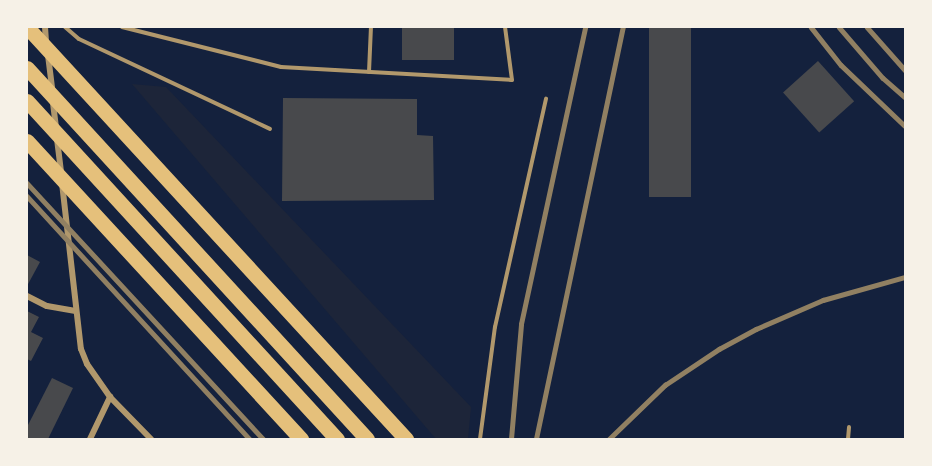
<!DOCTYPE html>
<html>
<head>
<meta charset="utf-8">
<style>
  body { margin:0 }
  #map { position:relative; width:932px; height:466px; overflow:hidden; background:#14213d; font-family:Inter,sans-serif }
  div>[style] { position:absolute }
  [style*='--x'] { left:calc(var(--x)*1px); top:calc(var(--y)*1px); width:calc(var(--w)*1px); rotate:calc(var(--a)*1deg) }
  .green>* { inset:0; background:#1d2539 }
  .building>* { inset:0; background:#48494c; transform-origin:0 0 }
  .service>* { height:4px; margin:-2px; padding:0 2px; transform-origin:2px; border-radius:2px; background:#b1986c }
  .minor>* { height:6px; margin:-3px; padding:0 3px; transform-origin:3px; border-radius:3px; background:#b1986c }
  .motorway>* { height:15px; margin:-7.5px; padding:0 7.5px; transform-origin:7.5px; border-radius:7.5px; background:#e5c07b }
  .rail>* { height:4.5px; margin:-2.25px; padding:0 2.25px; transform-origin:2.25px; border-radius:2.25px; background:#918062 }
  span { translate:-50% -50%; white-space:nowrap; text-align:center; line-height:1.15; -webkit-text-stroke:5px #f6f1e7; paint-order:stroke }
  .frame { position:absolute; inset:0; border:28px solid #f6f1e7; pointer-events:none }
</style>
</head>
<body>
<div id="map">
  <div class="green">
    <i style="clip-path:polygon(132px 84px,166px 87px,471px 407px,468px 439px,436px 439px)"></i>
  </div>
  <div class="building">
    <i style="left:402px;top:27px;width:52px;height:33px"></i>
    <i style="left:649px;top:27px;width:42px;height:170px"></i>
    <i style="left:818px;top:61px;width:54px;height:47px;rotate:48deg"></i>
    <i style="clip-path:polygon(283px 98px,417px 99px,417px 135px,433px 136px,434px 200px,282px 201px)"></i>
    <i style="clip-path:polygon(27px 255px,40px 262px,27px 286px)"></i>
    <i style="clip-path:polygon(27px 311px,39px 317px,31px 332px,43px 338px,31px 361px,27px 359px)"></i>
    <i style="clip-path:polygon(52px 378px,73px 388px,48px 439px,27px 439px,27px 427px)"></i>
  </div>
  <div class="service">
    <i style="--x:65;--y:27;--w:18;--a:41"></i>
    <i style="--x:79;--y:39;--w:211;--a:25.2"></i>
    <i style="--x:122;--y:27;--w:164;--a:14.1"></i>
    <i style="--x:281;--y:67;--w:231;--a:3.2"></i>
    <i style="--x:512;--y:80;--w:53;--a:-97.5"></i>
    <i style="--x:369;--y:72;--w:45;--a:-87.5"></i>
    <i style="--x:480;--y:439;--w:113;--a:-82.4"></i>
    <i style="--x:495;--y:327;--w:234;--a:-77.4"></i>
    <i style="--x:848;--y:439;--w:12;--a:-85"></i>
  </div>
  <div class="minor">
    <i style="--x:45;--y:27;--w:15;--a:86"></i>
    <i style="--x:48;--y:55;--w:35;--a:83"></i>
    <i style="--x:53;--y:103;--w:26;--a:83"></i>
    <i style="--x:57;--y:139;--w:34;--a:83"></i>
    <i style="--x:62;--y:183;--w:167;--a:83.5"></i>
    <i style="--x:81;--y:349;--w:16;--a:68"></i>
    <i style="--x:87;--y:364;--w:40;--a:55.1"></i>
    <i style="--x:110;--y:397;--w:59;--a:45.7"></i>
    <i style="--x:27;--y:296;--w:22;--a:27"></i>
    <i style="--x:47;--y:306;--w:29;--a:10"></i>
    <i style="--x:90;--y:439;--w:47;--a:-64.5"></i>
  </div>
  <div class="motorway">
    <i style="--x:27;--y:27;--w:560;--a:47.39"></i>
    <i style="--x:27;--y:68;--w:503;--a:47.5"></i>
    <i style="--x:27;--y:101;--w:459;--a:47.5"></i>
    <i style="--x:27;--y:141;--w:405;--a:47.4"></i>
  </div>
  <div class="rail">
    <i style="--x:811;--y:27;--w:48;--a:51.7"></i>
    <i style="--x:841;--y:65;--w:88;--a:43.6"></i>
    <i style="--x:839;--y:27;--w:67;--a:49.2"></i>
    <i style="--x:883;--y:78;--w:29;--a:41"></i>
    <i style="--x:867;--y:27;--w:57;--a:48.5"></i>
    <i style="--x:27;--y:183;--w:348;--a:47.3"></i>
    <i style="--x:27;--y:196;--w:330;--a:47.5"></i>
    <i style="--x:511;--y:439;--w:115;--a:-85"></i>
    <i style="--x:521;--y:324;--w:304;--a:-77.8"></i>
    <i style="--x:536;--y:439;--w:421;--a:-78.1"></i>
    <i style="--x:609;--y:439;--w:78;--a:-44"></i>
    <i style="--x:665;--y:385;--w:65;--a:-33.7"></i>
    <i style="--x:719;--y:349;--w:42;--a:-28.4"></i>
    <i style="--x:756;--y:329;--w:73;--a:-23.4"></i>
    <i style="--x:823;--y:300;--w:85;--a:-15.7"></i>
  </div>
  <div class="frame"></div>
</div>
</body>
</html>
